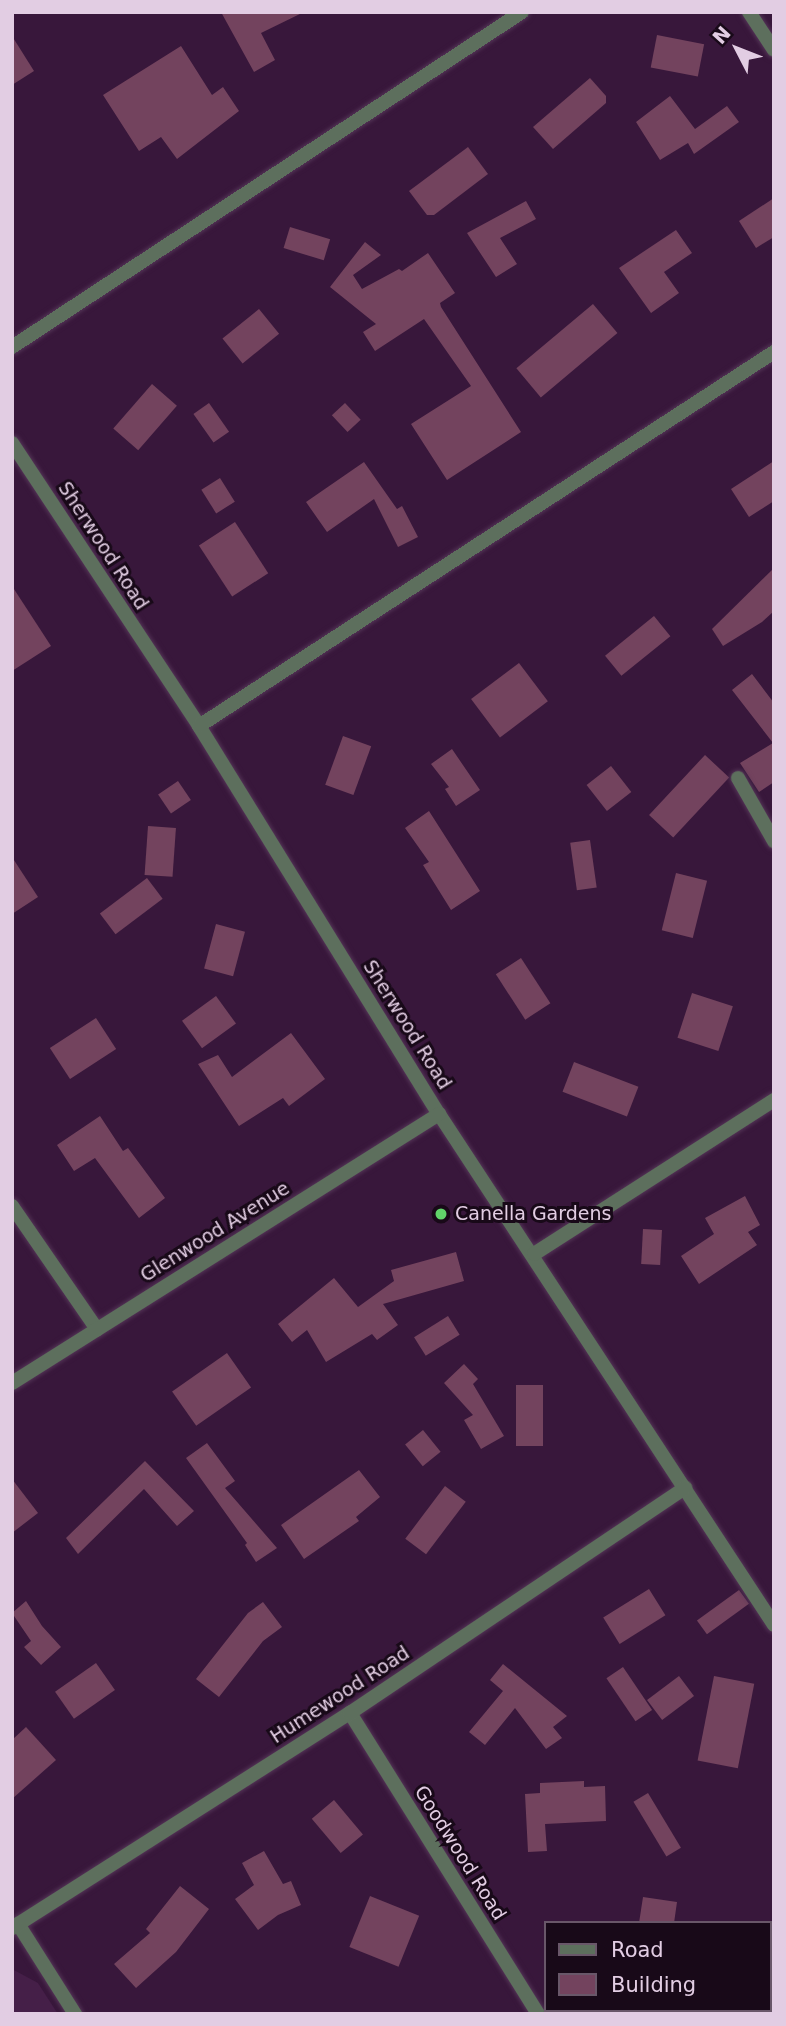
<!DOCTYPE html>
<html>
<head>
<meta charset="utf-8">
<style>
  body { margin:0 }
  #map { position:relative; width:786px; height:2026px; overflow:hidden; background:#38173b; font-family:"DejaVu Sans",sans-serif }
  div>[style] { position:absolute }
  [style*='--x'] { left:calc(var(--x)*1px); top:calc(var(--y)*1px); width:calc(var(--w)*1px); rotate:calc(var(--a)*1deg) }
  .built>* { inset:0; background:#451f48 }
  .building>* { inset:0; background:#73435e; transform-origin:0 0 }
  .roads { filter:drop-shadow(0 0 2px #533456) drop-shadow(0 0 2px #533456) }
  .minor>* { height:14px; margin:-7px; padding:0 7px; transform-origin:7px; border-radius:7px; background:#5d6f5d }
  .dots>* { width:19px; height:19px; translate:-50% -50%; box-sizing:border-box; border:4px solid #180918; border-radius:50% }
  span { translate:-50% -50%; white-space:nowrap; text-align:center; line-height:1.15; -webkit-text-stroke:6px #180918; paint-order:stroke }
  .street-label { font-size:19px; color:#e2cde3 }
  .poi-label { font-size:19px; color:#e2cde3 }
  .left { translate:0 -50%; text-align:left }
  .frame { position:absolute; inset:0; border:14px solid #e2cde3; pointer-events:none }
  .legend { position:absolute; left:544px; top:1921px; width:228px; height:91px; box-sizing:border-box; background:#180918; border:2px solid #695769; margin:0; padding:9px 12px; list-style:none; font-size:21px; color:#e2cde3 }
  .legend li { display:flex; align-items:center; gap:14px; height:35px }
  .legend b { width:35px; border:2px solid #695769 }
  .north { position:absolute; left:702px; top:14px; width:70px; height:70px; -webkit-text-stroke:5px #180918; paint-order:stroke; rotate:312deg; font-size:19px; font-weight:700; line-height:28px; text-align:center; color:#e2cde3 }
  .north::after { content:''; display:block; margin:auto; width:24px; height:32px; background:#e2cde3; clip-path:polygon(50% 0,100% 100%,50% 72%,0 100%) }
</style>
</head>
<body>
<div id="map">
  <div class="built">
    <i style="clip-path:polygon(12px 1969px,38px 1983px,58px 2014px,12px 2014px)"></i>
  </div>
  <div class="building">
    <i style="clip-path:polygon(221px 12px,304px 12px,261px 33px,275px 60px,254px 72px)"></i>
    <i style="left:657px;top:35px;width:48px;height:33px;rotate:11deg"></i>
    <i style="clip-path:polygon(12px 36px,34px 71px,12px 85px)"></i>
    <i style="clip-path:polygon(181px 46px,212px 95px,223px 87px,239px 111px,177px 159px,161px 137px,139px 151px,103px 95px)"></i>
    <i style="clip-path:polygon(590px 78px,606px 96px,606px 103px,553px 149px,533px 127px)"></i>
    <i style="clip-path:polygon(670px 96px,695px 129px,727px 106px,739px 122px,694px 154px,688px 143px,660px 160px,636px 122px)"></i>
    <i style="clip-path:polygon(468px 147px,488px 174px,434px 215px,427px 215px,409px 191px)"></i>
    <i style="clip-path:polygon(774px 198px,774px 237px,756px 248px,739px 221px)"></i>
    <i style="clip-path:polygon(526px 201px,536px 219px,500px 238px,517px 264px,496px 277px,467px 233px)"></i>
    <i style="left:290px;top:227px;width:42px;height:22px;rotate:17deg"></i>
    <i style="clip-path:polygon(676px 230px,692px 253px,664px 272px,679px 293px,651px 313px,619px 268px)"></i>
    <i style="clip-path:polygon(365px 242px,381px 255px,353px 275px,362px 289px,399px 269px,402px 271px,428px 253px,455px 293px,440px 303px,441px 307px,521px 432px,447px 480px,411px 424px,471px 386px,424px 319px,375px 351px,363px 332px,376px 324px,330px 287px)"></i>
    <i style="left:593px;top:304px;width:38px;height:100px;rotate:50deg"></i>
    <i style="left:259px;top:309px;width:32px;height:47px;rotate:51deg"></i>
    <i style="left:152px;top:384px;width:33px;height:59px;rotate:41deg"></i>
    <i style="left:209px;top:403px;width:35px;height:19px;rotate:55deg"></i>
    <i style="left:345px;top:403px;width:23px;height:18px;rotate:47deg"></i>
    <i style="clip-path:polygon(774px 461px,774px 501px,749px 517px,731px 489px)"></i>
    <i style="clip-path:polygon(364px 462px,397px 509px,402px 506px,418px 537px,398px 547px,374px 499px,327px 532px,306px 502px)"></i>
    <i style="left:220px;top:478px;width:28px;height:22px;rotate:58deg"></i>
    <i style="left:235px;top:522px;width:61px;height:43px;rotate:57deg"></i>
    <i style="clip-path:polygon(774px 568px,774px 611px,762px 622px,723px 646px,712px 629px)"></i>
    <i style="clip-path:polygon(12px 586px,51px 646px,12px 671px)"></i>
    <i style="left:654px;top:616px;width:26px;height:63px;rotate:51deg"></i>
    <i style="left:519px;top:663px;width:48px;height:60px;rotate:53deg"></i>
    <i style="clip-path:polygon(752px 674px,774px 703px,774px 782px,759px 792px,740px 763px,773px 743px,732px 690px)"></i>
    <i style="left:343px;top:736px;width:30px;height:52px;rotate:20deg"></i>
    <i style="clip-path:polygon(452px 749px,480px 790px,456px 806px,445px 789px,449px 787px,431px 764px)"></i>
    <i style="left:705px;top:755px;width:33px;height:82px;rotate:43deg"></i>
    <i style="left:611px;top:766px;width:33px;height:31px;rotate:52deg"></i>
    <i style="left:178px;top:781px;width:23px;height:24px;rotate:56deg"></i>
    <i style="clip-path:polygon(429px 811px,480px 891px,451px 910px,423px 865px,429px 862px,405px 828px)"></i>
    <i style="left:148px;top:826px;width:28px;height:49px;rotate:4deg"></i>
    <i style="left:590px;top:840px;width:48px;height:20px;rotate:82deg"></i>
    <i style="clip-path:polygon(12px 857px,38px 897px,12px 914px)"></i>
    <i style="left:676px;top:873px;width:32px;height:59px;rotate:14deg"></i>
    <i style="left:147px;top:878px;width:26px;height:59px;rotate:53deg"></i>
    <i style="left:216px;top:924px;width:30px;height:46px;rotate:15deg"></i>
    <i style="left:521px;top:958px;width:54px;height:30px;rotate:57deg"></i>
    <i style="left:692px;top:993px;width:43px;height:47px;rotate:18deg"></i>
    <i style="left:216px;top:996px;width:34px;height:42px;rotate:54deg"></i>
    <i style="left:96px;top:1018px;width:37px;height:55px;rotate:57deg"></i>
    <i style="clip-path:polygon(291px 1033px,325px 1079px,289px 1106px,283px 1098px,239px 1126px,198px 1064px,218px 1055px,232px 1077px)"></i>
    <i style="left:574px;top:1062px;width:69px;height:32px;rotate:21deg"></i>
    <i style="clip-path:polygon(100px 1116px,123px 1151px,128px 1148px,165px 1198px,139px 1218px,95px 1158px,74px 1171px,57px 1145px)"></i>
    <i style="clip-path:polygon(745px 1196px,760px 1225px,748px 1232px,757px 1245px,699px 1284px,681px 1256px,714px 1234px,705px 1218px)"></i>
    <i style="left:643px;top:1229px;width:19px;height:35px;rotate:3deg"></i>
    <i style="clip-path:polygon(456px 1252px,464px 1281px,383px 1304px,398px 1325px,377px 1340px,372px 1334px,326px 1362px,307px 1330px,292px 1342px,278px 1324px,334px 1278px,358px 1307px,394px 1281px,391px 1270px)"></i>
    <i style="left:448px;top:1316px;width:22px;height:40px;rotate:58deg"></i>
    <i style="left:227px;top:1353px;width:42px;height:67px;rotate:55deg"></i>
    <i style="clip-path:polygon(464px 1364px,478px 1379px,473px 1384px,504px 1436px,481px 1449px,464px 1420px,473px 1415px,444px 1383px)"></i>
    <i style="left:516px;top:1385px;width:27px;height:61px"></i>
    <i style="left:423px;top:1430px;width:28px;height:23px;rotate:51deg"></i>
    <i style="clip-path:polygon(207px 1443px,235px 1481px,225px 1488px,277px 1548px,256px 1562px,245px 1545px,247px 1543px,186px 1458px)"></i>
    <i style="clip-path:polygon(145px 1461px,194px 1511px,177px 1526px,144px 1489px,78px 1554px,66px 1538px)"></i>
    <i style="clip-path:polygon(359px 1470px,380px 1497px,356px 1517px,359px 1521px,304px 1559px,281px 1525px)"></i>
    <i style="clip-path:polygon(12px 1479px,38px 1513px,12px 1533px)"></i>
    <i style="left:445px;top:1486px;width:26px;height:66px;rotate:37deg"></i>
    <i style="left:649px;top:1589px;width:31px;height:54px;rotate:58deg"></i>
    <i style="left:739px;top:1590px;width:17px;height:52px;rotate:54deg"></i>
    <i style="clip-path:polygon(26px 1601px,42px 1626px,61px 1647px,41px 1665px,24px 1647px,31px 1641px,12px 1613px)"></i>
    <i style="clip-path:polygon(263px 1602px,282px 1627px,263px 1641px,219px 1697px,196px 1679px,248px 1613px)"></i>
    <i style="left:96px;top:1663px;width:33px;height:50px;rotate:55deg"></i>
    <i style="clip-path:polygon(503px 1664px,567px 1716px,553px 1727px,562px 1738px,546px 1749px,515px 1708px,485px 1745px,469px 1732px,503px 1691px,490px 1680px)"></i>
    <i style="left:623px;top:1667px;width:52px;height:20px;rotate:56deg"></i>
    <i style="left:679px;top:1676px;width:25px;height:40px;rotate:53deg"></i>
    <i style="left:714px;top:1676px;width:41px;height:86px;rotate:11deg"></i>
    <i style="clip-path:polygon(26px 1727px,56px 1760px,12px 1799px,12px 1740px)"></i>
    <i style="clip-path:polygon(584px 1781px,584px 1787px,605px 1786px,606px 1821px,545px 1824px,547px 1851px,528px 1852px,525px 1794px,540px 1793px,540px 1783px)"></i>
    <i style="left:648px;top:1793px;width:64px;height:17px;rotate:59deg"></i>
    <i style="left:334px;top:1800px;width:45px;height:29px;rotate:50deg"></i>
    <i style="clip-path:polygon(264px 1851px,283px 1884px,291px 1881px,301px 1905px,278px 1915px,258px 1930px,235px 1899px,254px 1885px,242px 1863px)"></i>
    <i style="clip-path:polygon(180px 1886px,209px 1909px,176px 1952px,136px 1988px,114px 1964px,150px 1933px,146px 1929px)"></i>
    <i style="left:370px;top:1896px;width:53px;height:55px;rotate:22deg"></i>
    <i style="clip-path:polygon(643px 1897px,677px 1902px,674px 1923px,639px 1923px)"></i>
  </div>
  <div class="roads">
    <div class="minor">
      <i style="--x:749;--y:12;--w:45;--a:56.7"></i>
      <i style="--x:12;--y:347;--w:610;--a:-33.3"></i>
      <i style="--x:12;--y:443;--w:339;--a:56.5"></i>
      <i style="--x:199;--y:726;--w:456;--a:58.3"></i>
      <i style="--x:439;--y:1114;--w:611;--a:56.75"></i>
      <i style="--x:199;--y:726;--w:686;--a:-33.04"></i>
      <i style="--x:738;--y:778;--w:73;--a:60.3"></i>
      <i style="--x:12;--y:1206;--w:150;--a:55.4"></i>
      <i style="--x:534;--y:1254;--w:285;--a:-32.7"></i>
      <i style="--x:12;--y:1383;--w:505;--a:-32.21"></i>
      <i style="--x:350;--y:1713;--w:355;--a:58"></i>
      <i style="--x:18;--y:1924;--w:107;--a:57.7"></i>
      <i style="--x:12;--y:1928;--w:401;--a:-32.5"></i>
      <i style="--x:350;--y:1713;--w:404;--a:-33.9"></i>
    </div>
  </div>
  <div class="dots">
    <i style="left:441px;top:1214px;background:#61d46a"></i>
  </div>
  <div class="street-label">
    <span style="left:103px;top:546px;rotate:57deg">Sherwood Road</span>
    <span style="left:407px;top:1025px;rotate:58deg">Sherwood Road</span>
    <span style="left:215px;top:1232px;rotate:-32deg">Glenwood Avenue</span>
    <span style="left:340px;top:1695px;rotate:-33deg">Humewood Road</span>
    <span style="left:460px;top:1853px;rotate:58deg">Goodwood Road</span>
  </div>
  <div class="poi-label">
    <span class="left" style="left:455px;top:1214px">Canella Gardens</span>
  </div>
  <div class="frame"></div>
  <ul class="legend">
  <li><b style="height:9px;background:#5d6f5d"></b>Road</li>
  <li><b style="height:19px;background:#73435e"></b>Building</li>
  </ul>
  <div class="north">N</div>
</div>
</body>
</html>
